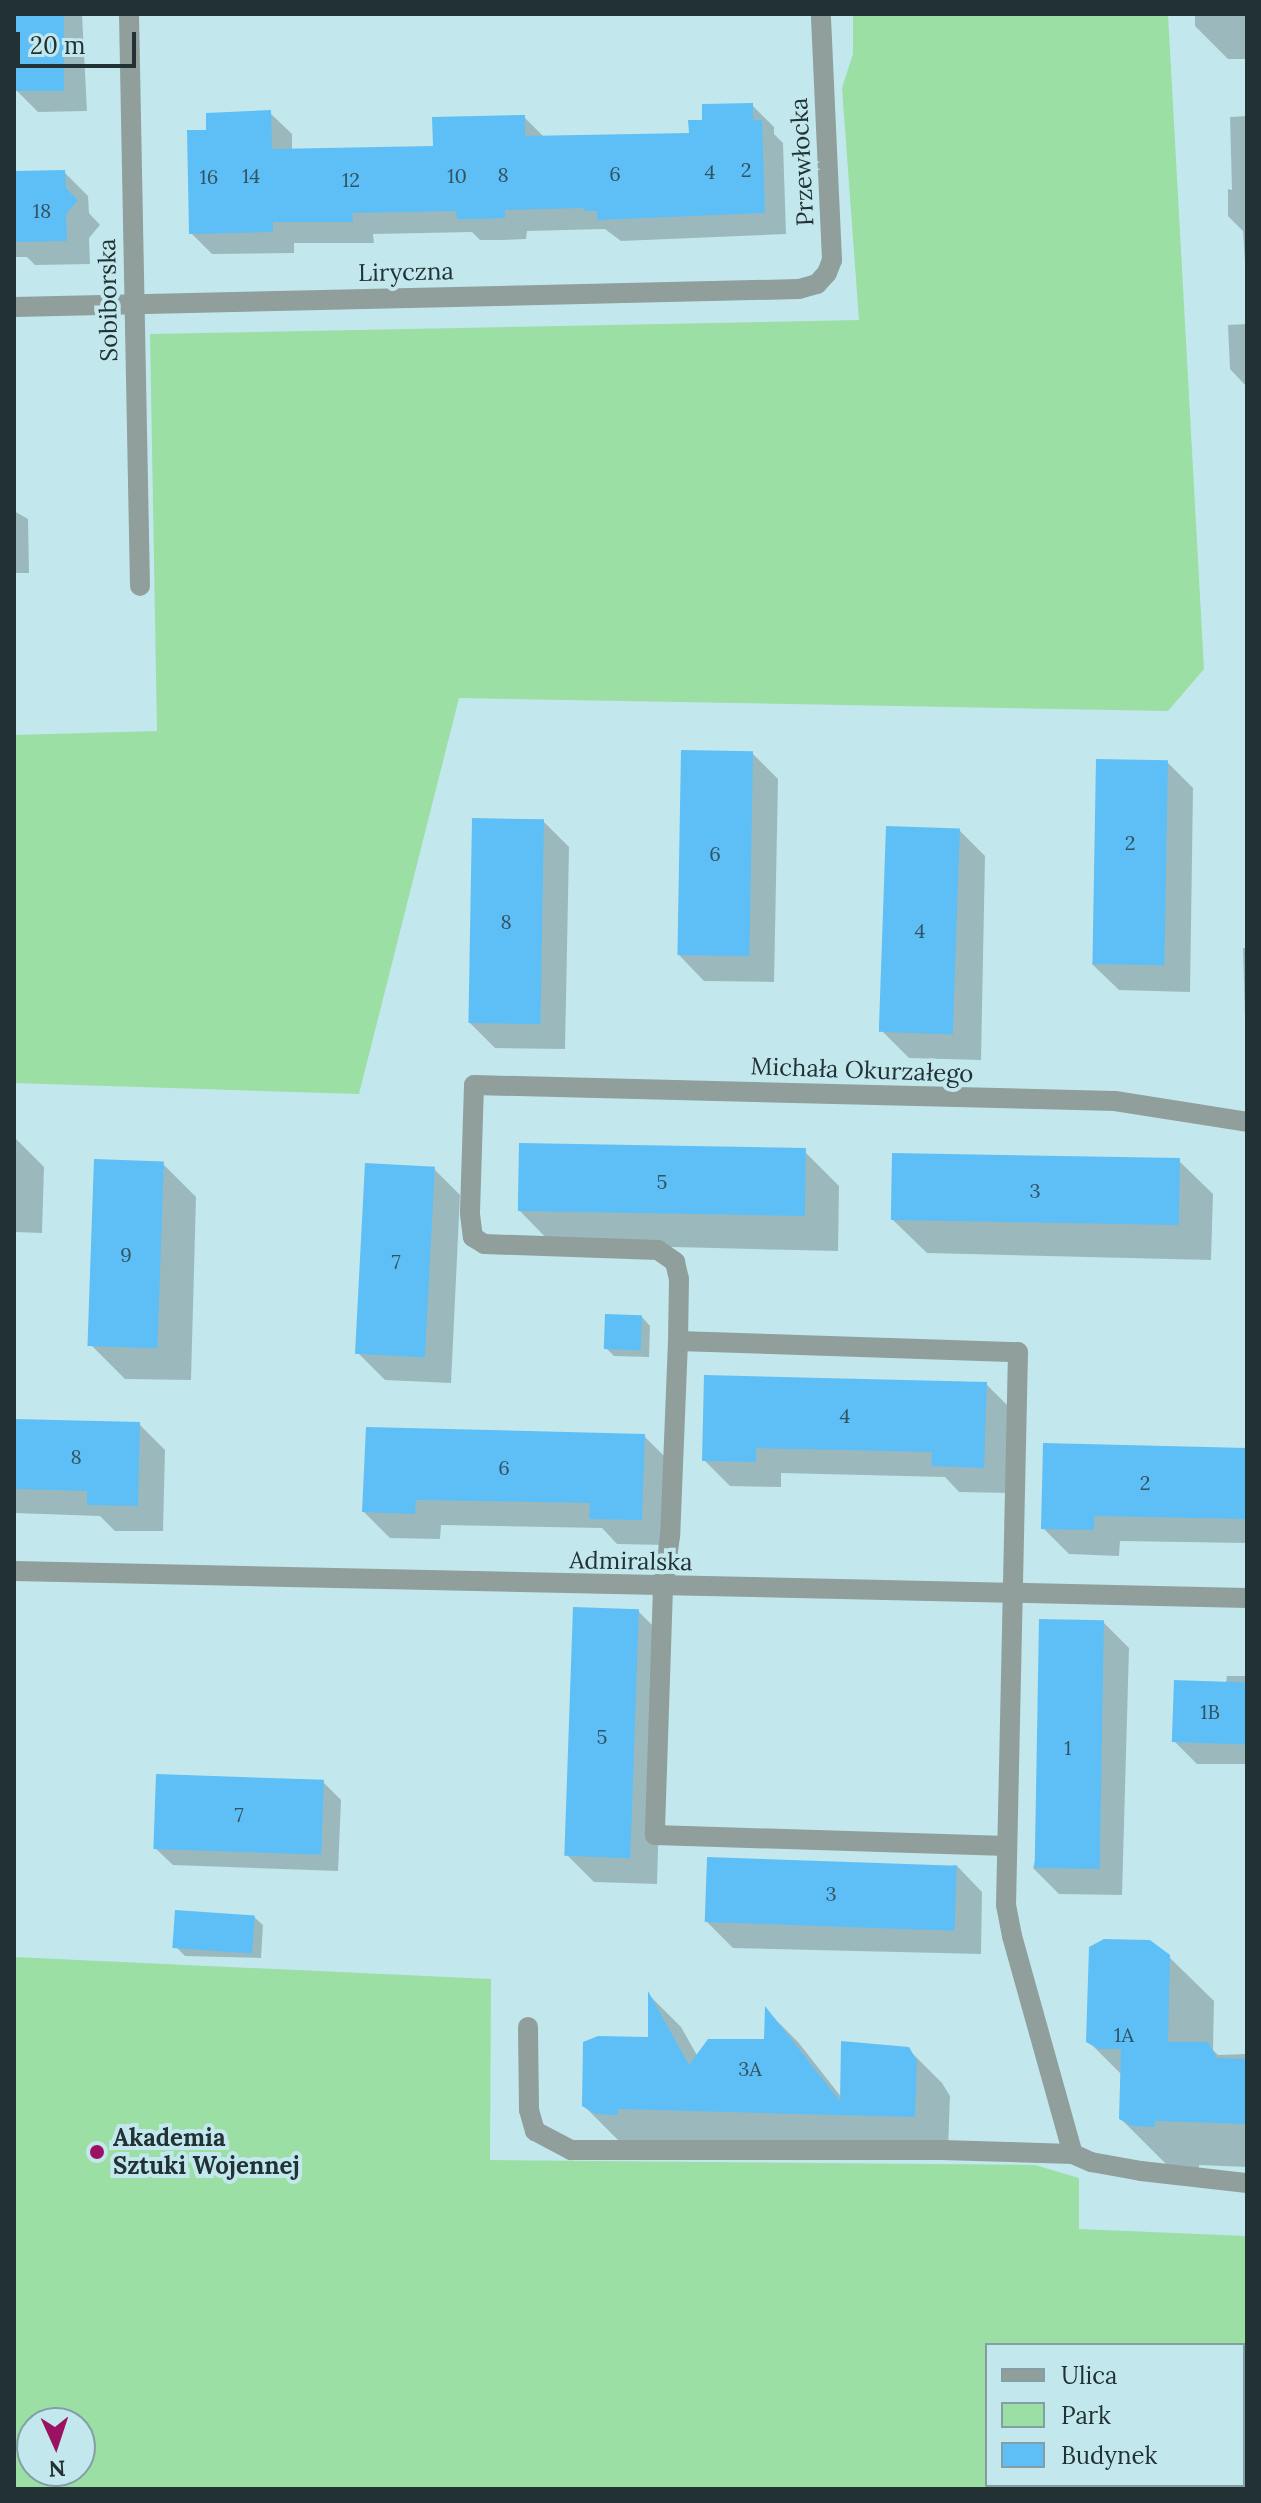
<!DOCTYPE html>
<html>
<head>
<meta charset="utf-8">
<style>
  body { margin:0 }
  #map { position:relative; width:1261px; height:2503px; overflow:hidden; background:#c2e8ed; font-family:Lora,serif }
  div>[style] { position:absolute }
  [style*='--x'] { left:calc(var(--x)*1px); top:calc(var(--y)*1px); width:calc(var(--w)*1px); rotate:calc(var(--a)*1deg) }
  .green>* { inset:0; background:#9bdfa5 }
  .shadow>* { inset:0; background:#0003 }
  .building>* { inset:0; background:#5ebff6; transform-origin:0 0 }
  .lane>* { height:20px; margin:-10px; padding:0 10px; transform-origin:10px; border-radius:10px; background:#909f9b }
  .street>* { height:20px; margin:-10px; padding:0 10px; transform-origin:10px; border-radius:10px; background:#909f9b }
  .dots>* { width:22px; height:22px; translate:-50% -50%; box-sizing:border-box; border:4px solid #c2e8ed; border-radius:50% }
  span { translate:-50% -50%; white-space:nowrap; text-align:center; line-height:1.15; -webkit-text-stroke:8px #c2e8ed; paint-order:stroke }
  .number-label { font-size:20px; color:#315464 }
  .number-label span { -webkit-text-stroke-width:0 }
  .street-label { font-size:24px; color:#223133 }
  .poi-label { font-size:24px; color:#223133; font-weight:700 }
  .left { translate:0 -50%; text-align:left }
  .frame { position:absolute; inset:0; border:16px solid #223133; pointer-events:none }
  .legend { position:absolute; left:985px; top:2343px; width:260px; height:144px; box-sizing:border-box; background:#c2e8ed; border:2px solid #829fa3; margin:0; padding:10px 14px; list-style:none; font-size:24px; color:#223133 }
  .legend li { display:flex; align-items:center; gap:16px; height:40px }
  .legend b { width:40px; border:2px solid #829fa3 }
  .north { position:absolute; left:16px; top:2407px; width:80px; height:80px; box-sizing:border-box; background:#c2e8ed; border:2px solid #829fa3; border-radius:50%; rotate:177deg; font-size:22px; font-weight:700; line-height:32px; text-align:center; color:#223133 }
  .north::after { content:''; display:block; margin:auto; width:28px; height:36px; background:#9c1262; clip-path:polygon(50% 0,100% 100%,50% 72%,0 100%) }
  .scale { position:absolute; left:16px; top:32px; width:120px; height:36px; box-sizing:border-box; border:4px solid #223133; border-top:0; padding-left:10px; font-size:24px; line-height:28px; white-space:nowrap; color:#223133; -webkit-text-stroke:6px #c2e8ed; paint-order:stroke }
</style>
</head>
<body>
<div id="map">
  <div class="green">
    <i style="clip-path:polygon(853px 14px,1168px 14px,1204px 669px,1168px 711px,459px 698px,359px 1094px,14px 1083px,14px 735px,157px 731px,150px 334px,859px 320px,842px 88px,853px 54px)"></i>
    <i style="clip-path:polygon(evenodd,14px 1957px,491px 1979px,490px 2160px,1035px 2165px,1079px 2178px,1079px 2229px,1247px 2236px,1247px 2489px,14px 2489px,14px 1957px,987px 2345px,1243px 2345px,1243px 2485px,987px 2485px,987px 2345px,14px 1957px,32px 2423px,80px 2423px,80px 2471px,32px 2471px,32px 2423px)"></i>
  </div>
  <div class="shadow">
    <i style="clip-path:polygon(14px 14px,82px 14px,87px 111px,38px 112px,16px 90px)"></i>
    <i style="clip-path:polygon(1195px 14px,1247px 14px,1247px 59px,1228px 59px,1195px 26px)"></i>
    <i style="clip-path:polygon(752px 105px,774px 127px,774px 134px,783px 143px,786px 234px,621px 241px,605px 229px,527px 231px,526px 239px,503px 240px,480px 240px,472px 232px,373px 234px,374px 243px,294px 243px,294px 253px,212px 254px,191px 233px,208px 132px,270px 113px,292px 134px,292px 150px,435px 148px,524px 117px,545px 138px,691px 135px,704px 122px)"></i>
    <i style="clip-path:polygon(1247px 116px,1247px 292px,1243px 231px,1228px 216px,1228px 189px,1232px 190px,1230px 117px)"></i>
    <i style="clip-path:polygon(64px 172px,88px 196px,89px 213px,100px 225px,89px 238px,90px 264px,35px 265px,27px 257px,14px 257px,14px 173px)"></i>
    <i style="clip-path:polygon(1247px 324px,1247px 387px,1230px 369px,1228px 325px)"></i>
    <i style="clip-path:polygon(14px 511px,28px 519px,29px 573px,14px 573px)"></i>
    <i style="clip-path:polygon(752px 753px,778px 779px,774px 982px,704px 981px,678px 954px)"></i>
    <i style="clip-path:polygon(1167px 762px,1193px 788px,1190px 992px,1119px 990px,1092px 964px)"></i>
    <i style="clip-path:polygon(543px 821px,569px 847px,565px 1049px,495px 1048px,469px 1022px)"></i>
    <i style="clip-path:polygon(959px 830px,985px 856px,981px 1060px,909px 1058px,883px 1032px)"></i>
    <i style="clip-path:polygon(1243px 948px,1247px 948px,1247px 1019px,1245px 1017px)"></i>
    <i style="clip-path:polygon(14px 1137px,44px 1167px,42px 1233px,14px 1232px)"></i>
    <i style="clip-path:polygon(805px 1152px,839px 1186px,838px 1251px,552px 1244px,519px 1210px)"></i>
    <i style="clip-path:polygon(1179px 1161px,1213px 1194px,1211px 1260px,927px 1253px,893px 1220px)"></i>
    <i style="clip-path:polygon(163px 1164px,196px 1197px,191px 1380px,125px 1379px,91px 1345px)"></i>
    <i style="clip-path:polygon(434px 1169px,460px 1195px,451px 1383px,385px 1380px,359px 1354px)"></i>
    <i style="clip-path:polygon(642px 1317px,650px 1326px,649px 1357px,614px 1356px,606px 1348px)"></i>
    <i style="clip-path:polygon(986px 1384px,1012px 1410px,1010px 1493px,959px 1492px,945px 1477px,781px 1473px,781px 1487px,730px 1486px,704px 1460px)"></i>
    <i style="clip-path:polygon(14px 1421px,139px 1424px,165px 1450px,163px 1531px,115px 1531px,100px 1516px,14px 1513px)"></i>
    <i style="clip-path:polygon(644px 1436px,670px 1462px,667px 1545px,617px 1544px,602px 1528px,441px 1525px,440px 1539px,390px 1538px,364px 1512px)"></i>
    <i style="clip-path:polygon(1247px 1450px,1247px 1543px,1120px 1541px,1119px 1556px,1069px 1554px,1043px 1528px)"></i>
    <i style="clip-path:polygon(638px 1611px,664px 1637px,657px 1884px,594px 1882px,568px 1856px)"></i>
    <i style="clip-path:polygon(1103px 1622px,1129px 1648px,1122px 1895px,1059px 1894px,1033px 1868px)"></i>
    <i style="clip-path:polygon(1227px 1676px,1247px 1676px,1247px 1764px,1197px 1764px,1174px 1741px,1226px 1683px)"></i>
    <i style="clip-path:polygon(323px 1782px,341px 1800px,338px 1871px,173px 1865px,155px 1848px)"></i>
    <i style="clip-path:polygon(956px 1865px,982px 1892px,981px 1954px,733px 1948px,707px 1922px)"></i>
    <i style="clip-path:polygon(254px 1917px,263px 1925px,261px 1958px,185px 1956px,176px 1947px)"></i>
    <i style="clip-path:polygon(1168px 1956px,1214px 2001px,1213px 2050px,1218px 2055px,1247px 2054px,1247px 2167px,1199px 2165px,1199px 2171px,1166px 2164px,1121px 2119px,1122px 2075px,1088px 2041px)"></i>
    <i style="clip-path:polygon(650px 1996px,681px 2027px,698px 2057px,766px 2041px,767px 2011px,798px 2042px,842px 2098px,908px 2049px,942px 2083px,950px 2096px,948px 2150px,632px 2146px,618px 2140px,584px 2106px,650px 2039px)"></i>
  </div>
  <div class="building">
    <i style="left:14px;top:14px;width:50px;height:77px"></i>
    <i style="clip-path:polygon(753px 103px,753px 120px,762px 120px,765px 213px,597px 220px,597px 211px,584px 211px,584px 208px,505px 210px,505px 218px,480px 219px,457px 219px,456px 211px,352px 213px,353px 222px,273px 222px,273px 232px,189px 234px,187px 130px,206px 130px,206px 113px,271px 110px,272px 149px,433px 146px,432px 117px,525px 115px,525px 136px,689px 133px,688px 120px,702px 120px,702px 104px)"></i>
    <i style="clip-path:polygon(65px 170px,66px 188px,78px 200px,66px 214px,67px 241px,14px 242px,14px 171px)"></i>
    <i style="left:681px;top:750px;width:72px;height:205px;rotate:1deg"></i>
    <i style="left:1096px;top:759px;width:72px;height:205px;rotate:1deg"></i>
    <i style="left:472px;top:818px;width:72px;height:205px;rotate:1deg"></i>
    <i style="left:886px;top:826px;width:74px;height:206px;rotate:2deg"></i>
    <i style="left:519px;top:1143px;width:287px;height:68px;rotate:1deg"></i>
    <i style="left:892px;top:1153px;width:288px;height:67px;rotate:1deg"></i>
    <i style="left:94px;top:1159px;width:70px;height:187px;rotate:2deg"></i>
    <i style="left:365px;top:1163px;width:70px;height:191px;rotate:3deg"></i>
    <i style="left:605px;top:1314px;width:37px;height:35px;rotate:2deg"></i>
    <i style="clip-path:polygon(704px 1375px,987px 1382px,984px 1468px,931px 1466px,932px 1452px,756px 1448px,756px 1462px,702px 1461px)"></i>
    <i style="clip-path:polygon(14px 1419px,140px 1422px,138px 1506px,87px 1505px,87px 1491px,14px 1489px)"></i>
    <i style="clip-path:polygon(366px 1427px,645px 1434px,642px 1520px,589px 1519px,590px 1503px,416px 1500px,415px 1514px,362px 1512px)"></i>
    <i style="clip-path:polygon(1043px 1443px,1247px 1448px,1247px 1519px,1094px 1516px,1094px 1530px,1041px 1529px)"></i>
    <i style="left:573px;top:1607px;width:66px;height:249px;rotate:2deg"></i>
    <i style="left:1039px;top:1619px;width:65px;height:249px;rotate:1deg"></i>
    <i style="left:1174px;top:1680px;width:73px;height:62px;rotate:2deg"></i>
    <i style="left:156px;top:1774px;width:168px;height:75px;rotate:2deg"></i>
    <i style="left:707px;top:1857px;width:250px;height:65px;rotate:2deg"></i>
    <i style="left:175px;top:1910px;width:80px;height:38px;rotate:4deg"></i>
    <i style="clip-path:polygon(1104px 1939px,1150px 1940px,1170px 1955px,1168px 2042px,1208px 2042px,1217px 2058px,1247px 2059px,1247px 2124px,1155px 2121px,1155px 2127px,1132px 2126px,1119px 2119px,1121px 2049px,1099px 2049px,1086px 2042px,1089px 1947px)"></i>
    <i style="clip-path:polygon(648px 1991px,689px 2065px,708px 2039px,764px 2039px,765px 2006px,840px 2101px,841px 2041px,909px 2047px,917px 2061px,915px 2117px,618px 2109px,618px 2115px,596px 2114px,582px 2106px,583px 2042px,598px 2036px,648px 2037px)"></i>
  </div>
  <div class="lane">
    <i style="--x:474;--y:1085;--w:129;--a:91.8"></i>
    <i style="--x:470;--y:1214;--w:23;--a:83"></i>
    <i style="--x:473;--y:1237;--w:13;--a:32"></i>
    <i style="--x:484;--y:1244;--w:174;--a:2"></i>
    <i style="--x:658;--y:1250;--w:21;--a:35"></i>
    <i style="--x:675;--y:1262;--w:17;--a:77"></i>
    <i style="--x:679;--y:1279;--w:62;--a:90.9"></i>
    <i style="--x:678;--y:1341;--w:195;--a:92.3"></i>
    <i style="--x:670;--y:1536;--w:52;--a:97.7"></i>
    <i style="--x:663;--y:1588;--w:247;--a:91.9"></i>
    <i style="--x:655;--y:1835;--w:352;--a:1.8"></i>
    <i style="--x:678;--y:1341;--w:340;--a:1.9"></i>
    <i style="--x:1018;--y:1352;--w:553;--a:91.24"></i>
    <i style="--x:1006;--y:1905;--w:32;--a:79"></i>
    <i style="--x:1012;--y:1936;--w:226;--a:74.4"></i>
    <i style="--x:1073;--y:2154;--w:20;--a:24"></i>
    <i style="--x:1091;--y:2162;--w:51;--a:10.2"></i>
    <i style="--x:1141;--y:2171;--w:107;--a:6.5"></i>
    <i style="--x:528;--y:2027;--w:83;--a:89.3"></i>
    <i style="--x:529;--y:2110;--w:22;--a:74"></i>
    <i style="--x:535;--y:2131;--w:41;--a:27.8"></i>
    <i style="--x:571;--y:2150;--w:371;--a:0"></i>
    <i style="--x:942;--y:2150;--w:131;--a:1.7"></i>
  </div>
  <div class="street">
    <i style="--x:129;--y:14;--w:572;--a:88.9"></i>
    <i style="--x:14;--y:307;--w:785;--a:-1.31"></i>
    <i style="--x:799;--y:289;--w:19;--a:-16"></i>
    <i style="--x:817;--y:284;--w:15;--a:-48"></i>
    <i style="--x:827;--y:273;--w:14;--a:-69"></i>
    <i style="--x:832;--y:260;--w:246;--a:-92.6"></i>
    <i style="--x:474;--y:1085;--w:641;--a:1.43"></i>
    <i style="--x:1115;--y:1101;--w:134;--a:9"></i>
    <i style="--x:14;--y:1571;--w:1233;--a:1.25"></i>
  </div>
  <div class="dots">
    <i style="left:97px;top:2152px;background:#9c1262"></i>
  </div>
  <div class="number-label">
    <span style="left:746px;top:169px">2</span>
    <span style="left:710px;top:171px">4</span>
    <span style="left:615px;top:173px">6</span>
    <span style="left:503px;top:174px">8</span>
    <span style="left:251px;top:175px">14</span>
    <span style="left:457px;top:175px">10</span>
    <span style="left:209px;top:176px">16</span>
    <span style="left:351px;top:179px">12</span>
    <span style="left:42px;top:210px">18</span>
    <span style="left:1130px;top:842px">2</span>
    <span style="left:715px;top:853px">6</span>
    <span style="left:506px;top:921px">8</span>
    <span style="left:920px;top:930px">4</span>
    <span style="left:662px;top:1181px">5</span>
    <span style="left:1035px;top:1190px">3</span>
    <span style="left:126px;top:1254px">9</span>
    <span style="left:396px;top:1261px">7</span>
    <span style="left:845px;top:1415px">4</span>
    <span style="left:76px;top:1456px">8</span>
    <span style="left:504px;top:1467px">6</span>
    <span style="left:1145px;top:1482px">2</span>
    <span style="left:1210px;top:1711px">1B</span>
    <span style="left:602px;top:1736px">5</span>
    <span style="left:1068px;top:1747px">1</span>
    <span style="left:239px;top:1814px">7</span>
    <span style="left:831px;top:1893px">3</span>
    <span style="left:1124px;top:2034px">1A</span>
    <span style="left:750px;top:2068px">3A</span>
  </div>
  <div class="street-label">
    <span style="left:802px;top:162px;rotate:-93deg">Przewłocka</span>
    <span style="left:406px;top:272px;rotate:-1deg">Liryczna</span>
    <span style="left:108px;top:300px;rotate:-91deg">Sobiborska</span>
    <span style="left:862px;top:1070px;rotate:2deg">Michała Okurzałego</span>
    <span style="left:631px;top:1561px;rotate:1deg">Admiralska</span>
  </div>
  <div class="poi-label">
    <span class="left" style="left:113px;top:2152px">Akademia<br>Sztuki Wojennej</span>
  </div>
  <div class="frame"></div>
  <ul class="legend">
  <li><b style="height:10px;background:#909f9b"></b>Ulica</li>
  <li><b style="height:22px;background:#9bdfa5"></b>Park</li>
  <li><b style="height:22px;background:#5ebff6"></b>Budynek</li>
  </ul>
  <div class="north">N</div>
  <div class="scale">20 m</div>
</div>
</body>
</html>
